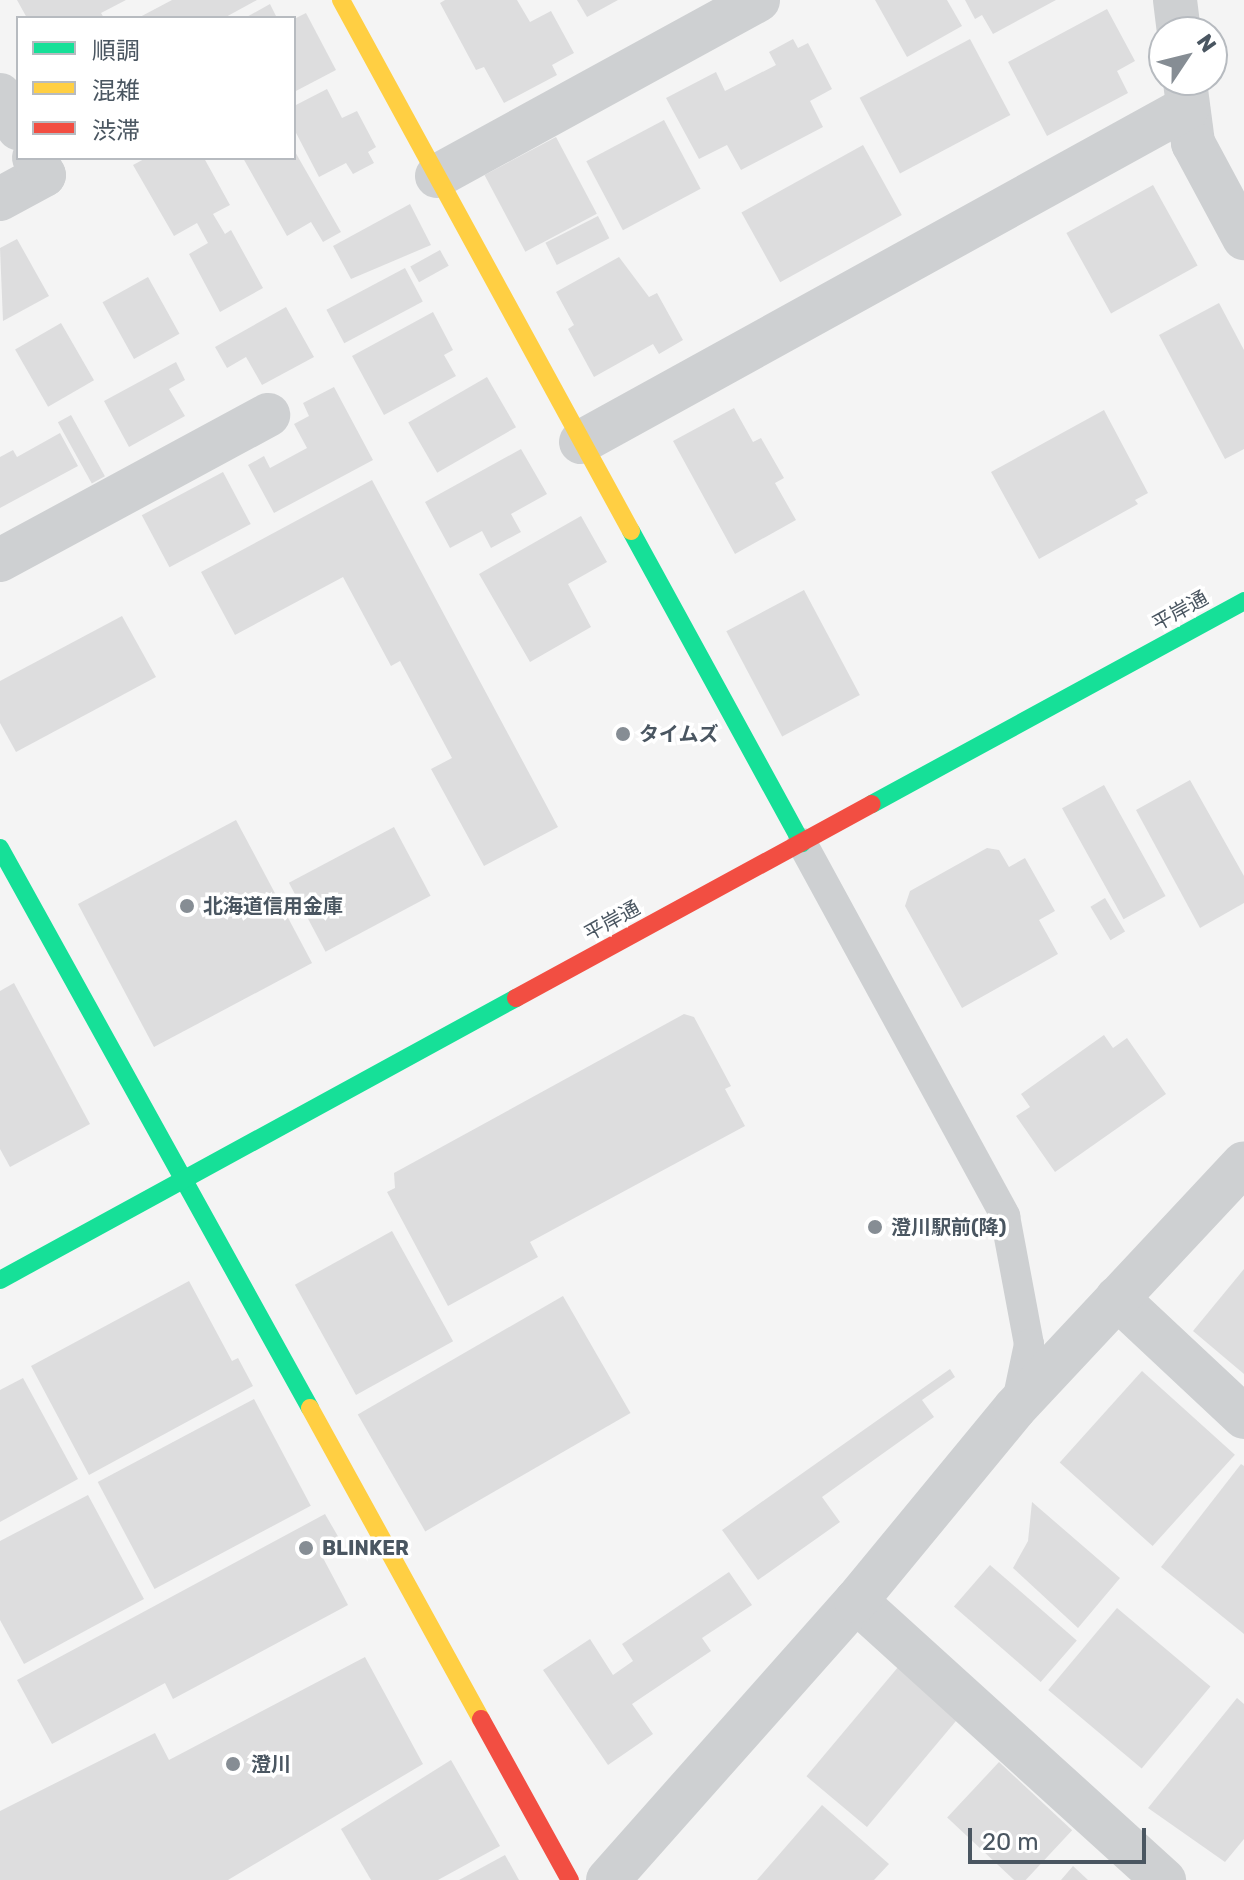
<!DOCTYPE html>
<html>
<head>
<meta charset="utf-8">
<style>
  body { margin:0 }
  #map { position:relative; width:1244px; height:1880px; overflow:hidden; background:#f4f4f4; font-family:Rubik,"Noto Sans JP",sans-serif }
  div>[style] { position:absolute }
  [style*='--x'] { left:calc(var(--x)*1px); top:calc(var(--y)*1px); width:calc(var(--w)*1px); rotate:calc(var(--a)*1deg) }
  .building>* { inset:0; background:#ddddde; transform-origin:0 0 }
  .lane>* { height:30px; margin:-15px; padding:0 15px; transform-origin:15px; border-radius:15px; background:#ced0d2 }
  .street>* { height:44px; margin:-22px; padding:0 22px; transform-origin:22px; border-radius:22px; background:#ced0d2 }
  .fast>* { height:18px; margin:-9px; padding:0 9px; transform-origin:9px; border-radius:9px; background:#16e098 }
  .slow>* { height:18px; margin:-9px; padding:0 9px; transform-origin:9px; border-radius:9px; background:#ffcf43 }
  .jam>* { height:18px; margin:-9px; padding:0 9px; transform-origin:9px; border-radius:9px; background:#f24e42 }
  .dots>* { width:22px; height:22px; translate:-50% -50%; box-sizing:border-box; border:4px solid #fff; border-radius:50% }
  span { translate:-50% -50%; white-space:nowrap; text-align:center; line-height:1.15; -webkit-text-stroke:7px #fff; paint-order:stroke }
  .street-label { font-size:20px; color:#4a5661 }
  .poi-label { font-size:20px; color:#4a5661; font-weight:700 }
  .left { translate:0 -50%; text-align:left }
  .legend { position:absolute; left:16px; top:16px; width:280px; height:144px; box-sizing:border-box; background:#fff; border:2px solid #b7bbc0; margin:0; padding:10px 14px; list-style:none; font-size:24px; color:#4a5661 }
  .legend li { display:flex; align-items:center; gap:16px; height:40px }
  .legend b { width:40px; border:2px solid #b7bbc0 }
  .north { position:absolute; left:1148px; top:16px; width:80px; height:80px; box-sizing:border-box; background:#fff; border:2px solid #b7bbc0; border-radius:50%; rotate:55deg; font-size:22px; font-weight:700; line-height:32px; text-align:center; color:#4a5661 }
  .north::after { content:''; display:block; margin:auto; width:28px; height:36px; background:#868d94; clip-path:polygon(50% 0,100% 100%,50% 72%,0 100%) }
  .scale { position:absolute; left:968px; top:1828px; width:178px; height:36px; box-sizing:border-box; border:4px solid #4a5661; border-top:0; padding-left:10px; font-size:24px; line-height:28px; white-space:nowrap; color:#4a5661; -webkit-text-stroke:6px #fff; paint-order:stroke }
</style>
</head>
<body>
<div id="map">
  <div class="building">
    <i style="clip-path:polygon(17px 0,126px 0,101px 13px,104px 18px,27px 18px)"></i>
    <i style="clip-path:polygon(172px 0,257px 0,224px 18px,138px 18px)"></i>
    <i style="clip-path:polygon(445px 0,517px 0,530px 22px,551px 11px,574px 53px,552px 65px,557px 75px,504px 103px,484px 67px,476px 70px,440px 3px)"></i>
    <i style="clip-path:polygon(577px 0,618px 0,587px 17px)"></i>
    <i style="clip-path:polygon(875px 0,947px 0,962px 26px,907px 57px)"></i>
    <i style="clip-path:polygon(965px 0,1056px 0,993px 34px,982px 15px,975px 19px)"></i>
    <i style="clip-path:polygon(270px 4px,277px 18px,245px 18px)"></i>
    <i style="clip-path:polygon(1107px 9px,1135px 61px,1117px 71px,1128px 93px,1047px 136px,1008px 62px)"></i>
    <i style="clip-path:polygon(306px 13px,336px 70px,294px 92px,294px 19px)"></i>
    <i style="clip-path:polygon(793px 39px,798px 48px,808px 43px,832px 89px,810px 101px,823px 127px,741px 170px,727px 145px,699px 159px,666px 98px,716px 72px,725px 91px,776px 65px,769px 52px)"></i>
    <i style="left:970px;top:39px;width:86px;height:125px;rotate:62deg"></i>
    <i style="clip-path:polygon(327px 89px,342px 118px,357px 111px,376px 147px,368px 152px,374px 163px,353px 174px,346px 163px,319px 177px,294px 129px,294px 106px)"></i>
    <i style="left:664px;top:120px;width:78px;height:88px;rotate:62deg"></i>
    <i style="left:556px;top:137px;width:87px;height:81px;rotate:62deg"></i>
    <i style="left:863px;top:145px;width:80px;height:139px;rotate:61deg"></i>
    <i style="clip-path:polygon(294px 150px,341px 232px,323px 242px,311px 222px,287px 236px,243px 158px,294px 158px)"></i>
    <i style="clip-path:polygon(146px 158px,204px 158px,230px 205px,213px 214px,225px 234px,231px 230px,263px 288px,220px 312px,189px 254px,208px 243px,197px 223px,174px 236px,133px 165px)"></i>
    <i style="left:1153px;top:185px;width:92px;height:99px;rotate:61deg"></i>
    <i style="clip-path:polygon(410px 204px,431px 245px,351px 279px,333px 246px)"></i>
    <i style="left:598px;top:216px;width:25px;height:59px;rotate:63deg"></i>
    <i style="clip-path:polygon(17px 239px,49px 296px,3px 321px,0 248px)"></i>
    <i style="left:440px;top:250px;width:18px;height:34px;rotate:61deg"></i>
    <i style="clip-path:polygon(619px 257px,649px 297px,657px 293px,683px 340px,659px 354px,653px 344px,594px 377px,568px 329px,574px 325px,556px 292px)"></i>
    <i style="left:405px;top:268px;width:38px;height:89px;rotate:62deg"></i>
    <i style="left:148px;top:277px;width:65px;height:52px;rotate:61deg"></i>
    <i style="clip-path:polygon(1219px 303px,1244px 350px,1244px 449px,1225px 459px,1159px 335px)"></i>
    <i style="clip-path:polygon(286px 307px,314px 357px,262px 385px,246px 357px,227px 368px,215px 347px)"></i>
    <i style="clip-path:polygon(433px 312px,453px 350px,444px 355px,456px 376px,384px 415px,352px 356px)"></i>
    <i style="left:61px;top:323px;width:66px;height:53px;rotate:60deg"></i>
    <i style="clip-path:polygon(176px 362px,185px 380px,169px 389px,185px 416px,129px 447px,104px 401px)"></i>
    <i style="left:487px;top:377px;width:58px;height:91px;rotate:60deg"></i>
    <i style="clip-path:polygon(334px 387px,373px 460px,274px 513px,248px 465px,264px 456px,270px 468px,307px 448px,294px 424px,309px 416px,303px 403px)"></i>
    <i style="clip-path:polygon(734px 408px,753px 442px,761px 438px,784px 478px,775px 483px,796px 520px,735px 554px,673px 441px)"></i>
    <i style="clip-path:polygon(1104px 410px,1148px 493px,1135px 500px,1138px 504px,1039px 559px,991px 472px)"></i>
    <i style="left:71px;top:415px;width:70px;height:15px;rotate:61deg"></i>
    <i style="clip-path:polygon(60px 433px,78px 466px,0 508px,0 457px,13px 450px,17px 457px)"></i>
    <i style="clip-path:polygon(521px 449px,547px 494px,511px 514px,521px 532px,491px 548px,482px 531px,450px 548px,425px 502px)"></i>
    <i style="left:223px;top:472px;width:59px;height:92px;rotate:62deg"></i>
    <i style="clip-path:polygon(372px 480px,558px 827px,484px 866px,431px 769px,452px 758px,400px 661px,391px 666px,343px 577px,235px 635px,201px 572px)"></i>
    <i style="clip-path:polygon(581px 516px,607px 562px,568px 584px,591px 627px,530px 662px,479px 574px)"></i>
    <i style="left:804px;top:590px;width:119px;height:88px;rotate:62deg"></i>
    <i style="clip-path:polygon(122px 616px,156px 677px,16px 752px,0 723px,0 681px)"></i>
    <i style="clip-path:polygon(1190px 780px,1244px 876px,1244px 903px,1200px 928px,1136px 810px)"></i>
    <i style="left:1104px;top:785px;width:127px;height:48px;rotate:61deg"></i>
    <i style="left:236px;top:820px;width:162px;height:179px;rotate:62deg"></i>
    <i style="left:394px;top:827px;width:78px;height:119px;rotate:62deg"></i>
    <i style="clip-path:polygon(987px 848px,999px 850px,1009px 867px,1025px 858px,1055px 911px,1039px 920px,1058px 954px,962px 1008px,905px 906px,910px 891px)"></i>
    <i style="left:1105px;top:898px;width:39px;height:17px;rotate:59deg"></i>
    <i style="clip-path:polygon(14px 983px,90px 1124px,10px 1167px,0 1149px,0 991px)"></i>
    <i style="clip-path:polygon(684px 1014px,694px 1017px,731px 1086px,725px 1089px,745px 1126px,530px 1242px,538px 1257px,448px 1306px,387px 1192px,395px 1188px,394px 1173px)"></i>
    <i style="clip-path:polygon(1104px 1035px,1113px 1048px,1127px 1038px,1166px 1094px,1055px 1172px,1016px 1116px,1030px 1107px,1021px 1094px)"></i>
    <i style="left:392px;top:1231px;width:126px;height:111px;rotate:61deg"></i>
    <i style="clip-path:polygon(1244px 1269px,1244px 1374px,1193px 1331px)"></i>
    <i style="clip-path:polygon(189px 1281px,232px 1361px,238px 1358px,253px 1386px,89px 1475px,31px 1366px)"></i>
    <i style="left:563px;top:1296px;width:135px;height:237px;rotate:60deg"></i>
    <i style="clip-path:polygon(950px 1369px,955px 1377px,922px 1400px,934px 1417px,822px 1497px,840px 1522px,758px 1580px,722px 1530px)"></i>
    <i style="left:1142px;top:1371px;width:125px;height:123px;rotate:42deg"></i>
    <i style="clip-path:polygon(23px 1378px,78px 1479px,0 1522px,0 1390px)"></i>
    <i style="left:254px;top:1399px;width:121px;height:177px;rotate:62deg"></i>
    <i style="clip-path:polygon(1241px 1464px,1244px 1466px,1244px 1634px,1161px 1567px)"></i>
    <i style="clip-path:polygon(88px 1495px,144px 1599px,24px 1664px,0 1620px,0 1541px)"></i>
    <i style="clip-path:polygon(1032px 1502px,1120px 1578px,1078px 1628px,1013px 1568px,1028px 1541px)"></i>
    <i style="clip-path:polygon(325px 1514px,343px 1545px,322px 1556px,348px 1605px,173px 1699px,165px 1683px,52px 1744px,17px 1680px)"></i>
    <i style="left:990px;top:1565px;width:115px;height:55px;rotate:41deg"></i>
    <i style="clip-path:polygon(729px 1572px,752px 1605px,702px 1638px,711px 1651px,632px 1704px,653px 1734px,608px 1765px,543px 1670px,590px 1639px,613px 1675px,633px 1661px,622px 1644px)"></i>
    <i style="left:1117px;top:1608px;width:122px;height:107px;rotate:40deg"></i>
    <i style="clip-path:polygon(365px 1657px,423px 1764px,228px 1880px,0 1880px,0 1811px,155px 1733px,169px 1760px)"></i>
    <i style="left:899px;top:1666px;width:79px;height:144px;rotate:40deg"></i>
    <i style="clip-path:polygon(1237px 1698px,1244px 1704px,1244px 1839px,1225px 1862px,1148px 1808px)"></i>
    <i style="clip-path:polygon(451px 1760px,500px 1846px,438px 1880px,371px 1880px,341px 1829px)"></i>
    <i style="left:999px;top:1762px;width:100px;height:76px;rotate:43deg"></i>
    <i style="clip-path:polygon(822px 1805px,889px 1864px,874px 1880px,757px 1880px)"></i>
    <i style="clip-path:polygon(505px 1855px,519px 1880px,459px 1880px)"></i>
    <i style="clip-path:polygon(1073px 1866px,1088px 1880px,1061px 1880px)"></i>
  </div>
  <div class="lane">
    <i style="--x:802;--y:843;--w:425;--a:61.4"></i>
    <i style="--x:1005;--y:1216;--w:130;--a:79.4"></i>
    <i style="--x:1029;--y:1344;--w:63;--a:101.8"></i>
  </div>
  <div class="street">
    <i style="--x:1175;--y:0;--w:32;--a:83"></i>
    <i style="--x:1185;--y:82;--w:62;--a:82.5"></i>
    <i style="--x:1193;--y:143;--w:108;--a:61.8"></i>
    <i style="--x:0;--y:95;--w:38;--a:61"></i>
    <i style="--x:437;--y:176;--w:366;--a:-28.7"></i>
    <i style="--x:0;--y:199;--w:50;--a:-28.6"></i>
    <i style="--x:44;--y:175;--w:20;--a:-120"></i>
    <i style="--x:581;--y:442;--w:693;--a:-28.89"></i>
    <i style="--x:0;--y:560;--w:305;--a:-28.4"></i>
    <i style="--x:1117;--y:1298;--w:174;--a:43.1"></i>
    <i style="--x:856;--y:1601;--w:416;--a:42.2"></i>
    <i style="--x:608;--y:1880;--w:373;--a:-48.4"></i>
    <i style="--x:856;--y:1601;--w:250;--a:-50.5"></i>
    <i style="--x:1015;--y:1408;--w:335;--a:-46.9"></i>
  </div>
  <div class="fast">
    <i style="--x:631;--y:531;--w:356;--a:61.3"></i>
    <i style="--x:872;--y:804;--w:424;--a:-28.6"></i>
    <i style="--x:0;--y:848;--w:640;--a:61.03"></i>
    <i style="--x:0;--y:1280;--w:588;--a:-28.66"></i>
  </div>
  <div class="slow">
    <i style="--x:341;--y:0;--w:605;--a:61.36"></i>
    <i style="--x:310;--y:1408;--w:355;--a:61.2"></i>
  </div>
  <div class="jam">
    <i style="--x:516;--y:998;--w:405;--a:-28.6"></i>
    <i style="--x:481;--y:1719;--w:184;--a:61.1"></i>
  </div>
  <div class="dots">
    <i style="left:623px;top:734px;background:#868d94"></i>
    <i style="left:187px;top:906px;background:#868d94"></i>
    <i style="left:875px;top:1227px;background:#868d94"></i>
    <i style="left:306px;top:1548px;background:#868d94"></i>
    <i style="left:233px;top:1764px;background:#868d94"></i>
  </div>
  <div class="street-label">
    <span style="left:1180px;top:611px;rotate:-29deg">平岸通</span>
    <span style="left:612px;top:921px;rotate:-29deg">平岸通</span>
  </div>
  <div class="poi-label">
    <span class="left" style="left:639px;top:734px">タイムズ</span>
    <span class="left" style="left:203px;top:906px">北海道信用金庫</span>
    <span class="left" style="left:891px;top:1227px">澄川駅前(降)</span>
    <span class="left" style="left:322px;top:1548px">BLINKER</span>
    <span class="left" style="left:251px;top:1764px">澄川</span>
  </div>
  <ul class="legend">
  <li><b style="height:10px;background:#16e098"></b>順調</li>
  <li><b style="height:10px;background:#ffcf43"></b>混雑</li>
  <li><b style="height:10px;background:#f24e42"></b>渋滞</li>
  </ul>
  <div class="north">N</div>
  <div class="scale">20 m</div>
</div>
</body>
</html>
